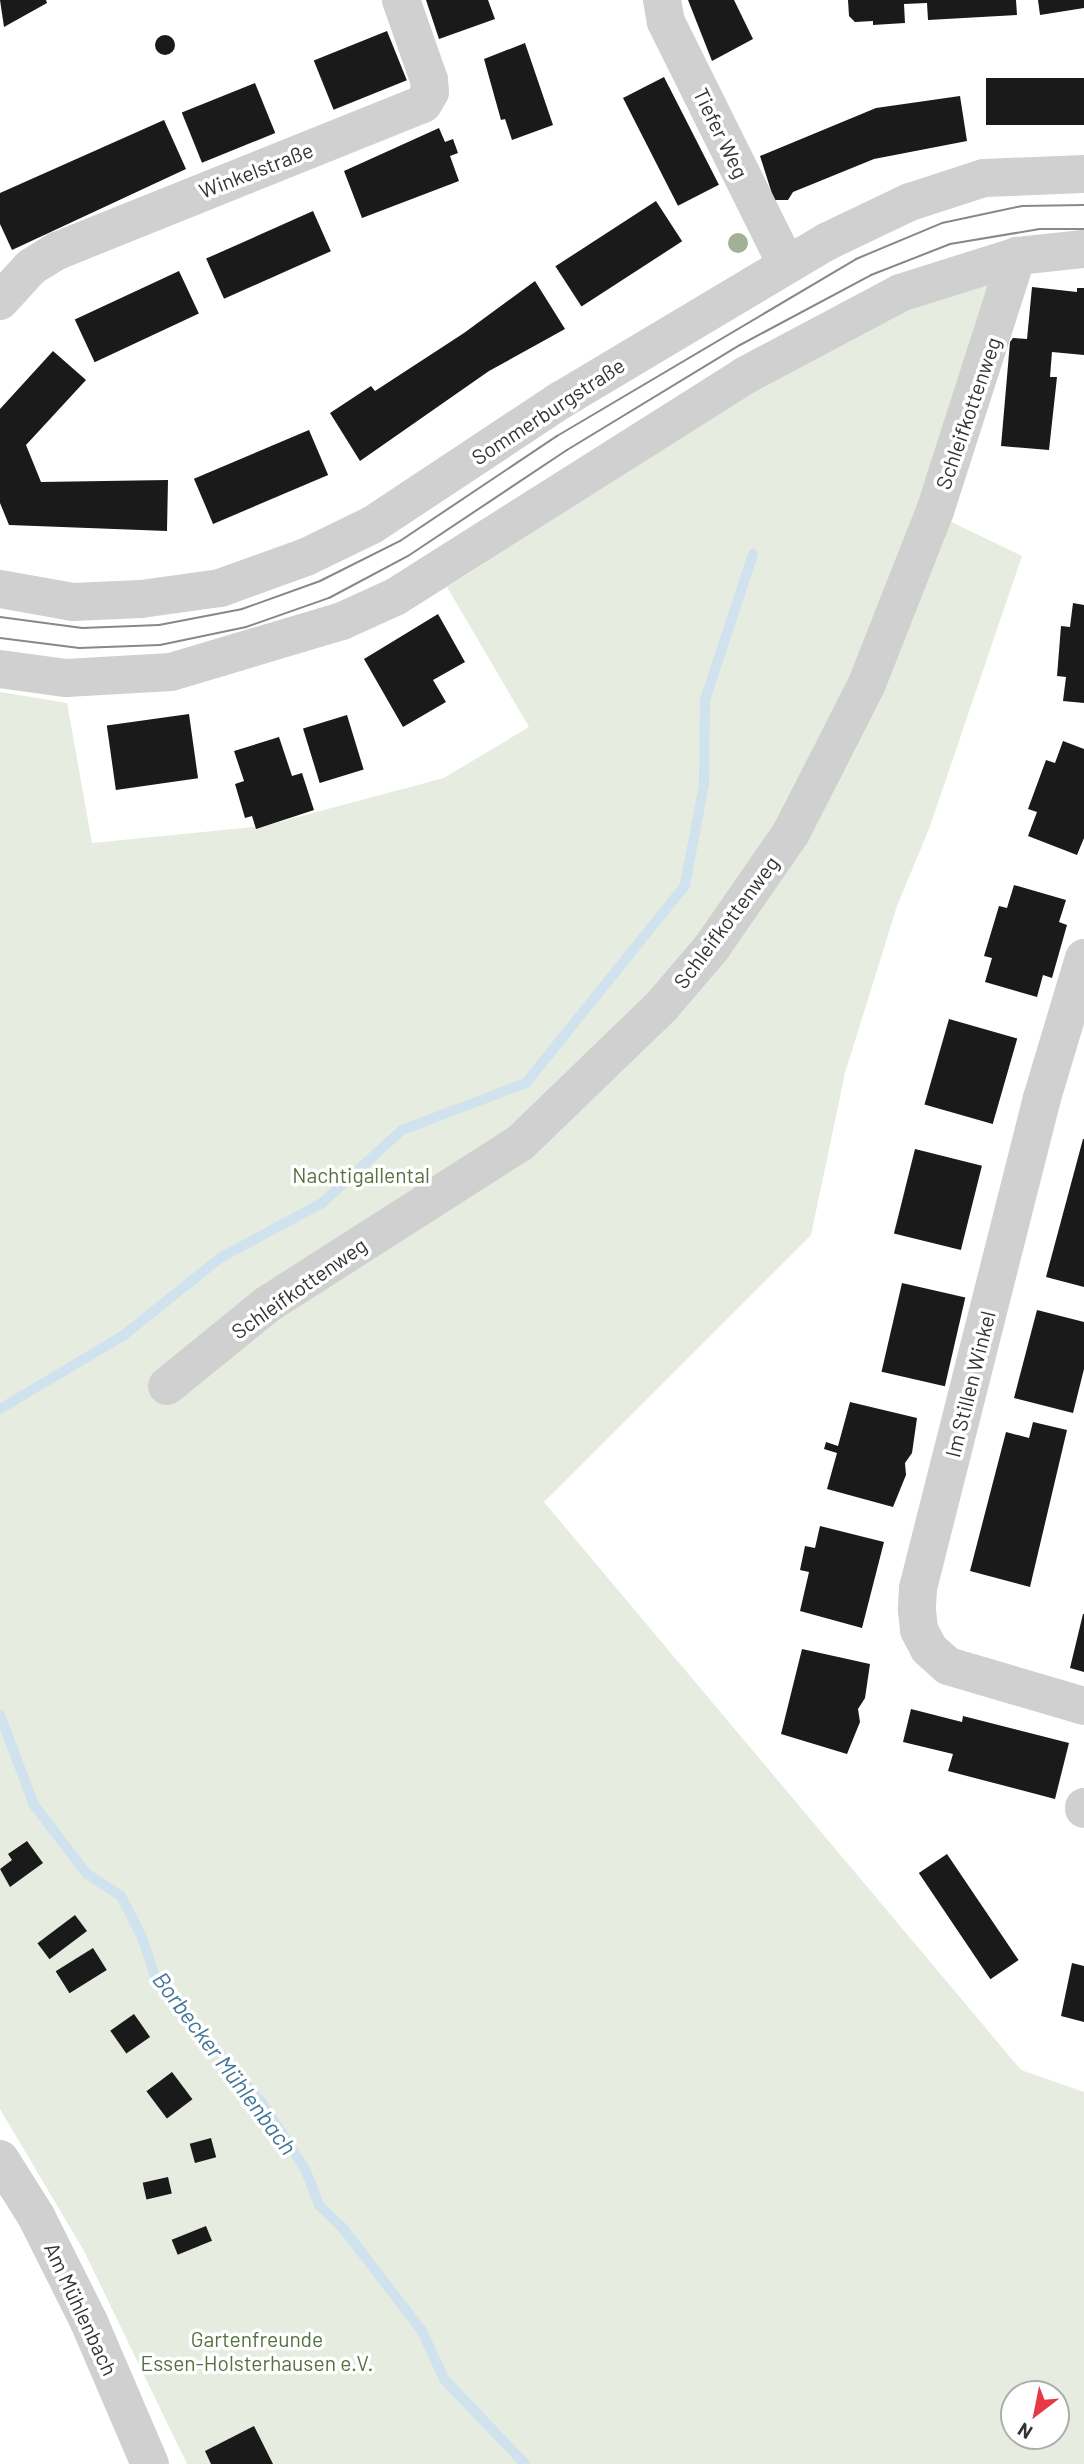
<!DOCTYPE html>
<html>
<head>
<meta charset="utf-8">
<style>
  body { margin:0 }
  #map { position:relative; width:1084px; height:2464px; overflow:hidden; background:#fff; font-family:Barlow,sans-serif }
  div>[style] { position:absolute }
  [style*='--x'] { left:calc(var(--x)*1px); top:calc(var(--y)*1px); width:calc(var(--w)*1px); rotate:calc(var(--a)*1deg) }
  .green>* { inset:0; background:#e6ecdf }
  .stream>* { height:10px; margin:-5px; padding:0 5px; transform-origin:5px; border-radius:5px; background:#cfe2ee }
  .building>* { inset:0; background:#1a1a1a; transform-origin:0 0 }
  .round { border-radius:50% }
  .minor>* { height:38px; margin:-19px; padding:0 19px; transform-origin:19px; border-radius:19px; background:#d0d0d0 }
  .tram>* { height:2px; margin:-1px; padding:0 1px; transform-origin:1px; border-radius:1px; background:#888 }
  .trees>* { width:20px; height:20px; margin:-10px; border-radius:50%; background:#a2b095 }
  span { translate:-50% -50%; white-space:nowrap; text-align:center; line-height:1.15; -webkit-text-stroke:7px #fff; paint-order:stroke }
  .street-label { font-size:21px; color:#333 }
  .park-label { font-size:21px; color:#56703f }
  .water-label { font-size:23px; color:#3f7597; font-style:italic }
  .north { position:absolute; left:1000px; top:2380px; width:70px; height:70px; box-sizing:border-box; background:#fff; border:2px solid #adadad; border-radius:50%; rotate:212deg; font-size:19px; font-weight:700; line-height:28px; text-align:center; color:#333 }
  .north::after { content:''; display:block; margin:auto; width:24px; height:32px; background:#e63946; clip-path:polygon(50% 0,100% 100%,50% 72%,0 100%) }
</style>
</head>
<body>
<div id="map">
  <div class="green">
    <i style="clip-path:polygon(evenodd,1010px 266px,943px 518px,1022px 556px,929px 829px,897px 906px,845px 1073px,811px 1235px,544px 1502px,1021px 2070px,1084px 2092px,1084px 2464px,187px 2464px,84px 2251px,0 2109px,0 692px,67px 703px,92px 843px,264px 826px,444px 778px,529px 727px,447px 587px,899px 300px,1010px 266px,1014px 2394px,1056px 2394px,1056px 2436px,1014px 2436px,1014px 2394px)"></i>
  </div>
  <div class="stream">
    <i style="--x:0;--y:1409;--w:144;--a:-30.8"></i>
    <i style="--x:124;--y:1335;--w:123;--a:-38.7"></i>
    <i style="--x:220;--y:1258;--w:116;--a:-28.3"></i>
    <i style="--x:322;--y:1203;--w:108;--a:-42.4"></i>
    <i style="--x:402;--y:1130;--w:133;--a:-20.8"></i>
    <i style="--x:526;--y:1083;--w:254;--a:-51.2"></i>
    <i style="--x:685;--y:885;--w:103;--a:-79.3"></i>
    <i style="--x:704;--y:784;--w:84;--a:-89.3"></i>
    <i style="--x:705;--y:700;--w:154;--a:-71.8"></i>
    <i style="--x:0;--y:1715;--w:96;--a:69.3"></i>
    <i style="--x:34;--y:1805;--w:87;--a:52.5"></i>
    <i style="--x:87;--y:1874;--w:40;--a:32.9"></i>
    <i style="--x:121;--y:1896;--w:46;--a:62.9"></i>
    <i style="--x:142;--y:1937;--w:44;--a:71.6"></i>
    <i style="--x:156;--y:1979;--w:165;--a:49.4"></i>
    <i style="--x:263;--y:2104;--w:80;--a:57.3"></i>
    <i style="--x:306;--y:2171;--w:36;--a:69"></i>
    <i style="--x:319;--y:2205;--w:32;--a:44"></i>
    <i style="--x:342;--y:2227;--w:131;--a:52.4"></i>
    <i style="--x:422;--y:2331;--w:53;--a:65.4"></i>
    <i style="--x:444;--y:2379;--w:117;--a:46.4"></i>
  </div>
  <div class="building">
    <i style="clip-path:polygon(0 0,46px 0,47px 3px,4px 27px)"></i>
    <i style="clip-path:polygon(426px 0,488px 0,495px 19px,439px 39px)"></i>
    <i style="clip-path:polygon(688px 0,734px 0,753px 39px,712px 61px)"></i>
    <i style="clip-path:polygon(848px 0,1016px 0,1017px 15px,928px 20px,927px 3px,904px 4px,905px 23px,873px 25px,873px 21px,855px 22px,849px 16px)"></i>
    <i style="clip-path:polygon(1038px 0,1084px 0,1084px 8px,1040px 15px)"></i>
    <i style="left:387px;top:31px;width:53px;height:79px;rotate:68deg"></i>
    <i class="round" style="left:155px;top:35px;width:20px;height:20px"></i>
    <i style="clip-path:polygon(525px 43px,553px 125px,512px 140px,505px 119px,501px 120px,484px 59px)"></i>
    <i style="left:664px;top:77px;width:121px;height:46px;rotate:63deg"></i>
    <i style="left:1084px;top:78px;width:47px;height:98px;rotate:90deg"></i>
    <i style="left:255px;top:83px;width:54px;height:79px;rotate:68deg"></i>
    <i style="clip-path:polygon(960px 96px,967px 141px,874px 159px,793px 192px,788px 200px,774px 200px,760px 156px,876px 108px)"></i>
    <i style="clip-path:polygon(164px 120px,186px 169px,12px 250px,0 224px,0 193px)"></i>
    <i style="clip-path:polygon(439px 128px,445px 142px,453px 139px,458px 153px,450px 156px,459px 181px,362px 218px,344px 171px)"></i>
    <i style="left:656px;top:201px;width:48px;height:120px;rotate:57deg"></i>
    <i style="left:313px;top:211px;width:44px;height:117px;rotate:66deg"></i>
    <i style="left:179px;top:271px;width:47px;height:115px;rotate:65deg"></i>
    <i style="clip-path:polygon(535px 281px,565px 329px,489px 371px,360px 461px,330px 413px,371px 386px,375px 391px,464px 333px)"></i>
    <i style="clip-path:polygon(1032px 287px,1077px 292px,1077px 288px,1084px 288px,1084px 355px,1052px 352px,1050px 377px,1057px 377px,1049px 450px,1001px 446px,1010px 342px,1013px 338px,1027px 339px)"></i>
    <i style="clip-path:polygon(53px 351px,86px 380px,26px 445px,41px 482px,168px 480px,167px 531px,9px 525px,0 503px,0 409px)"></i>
    <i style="left:309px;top:430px;width:49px;height:125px;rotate:67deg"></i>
    <i style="clip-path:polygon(1073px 603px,1084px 605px,1084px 703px,1063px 701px,1066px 677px,1057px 676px,1061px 626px,1070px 627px)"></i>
    <i style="clip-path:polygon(438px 614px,465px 662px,433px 680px,446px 702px,403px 727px,364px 659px)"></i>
    <i style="left:189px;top:714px;width:65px;height:83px;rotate:82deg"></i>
    <i style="left:347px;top:715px;width:57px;height:46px;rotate:73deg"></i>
    <i style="clip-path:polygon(279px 737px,292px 776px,302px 773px,314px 810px,256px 829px,252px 816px,245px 818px,235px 784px,244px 781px,234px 751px)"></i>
    <i style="clip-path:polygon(1063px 741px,1084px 749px,1084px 838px,1077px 855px,1028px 836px,1037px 812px,1028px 809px,1046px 760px,1055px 763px)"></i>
    <i style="clip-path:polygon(1014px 885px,1066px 900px,1059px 922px,1067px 925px,1052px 978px,1043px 975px,1037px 997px,985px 982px,992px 958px,984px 956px,999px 906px,1007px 908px)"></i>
    <i style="left:949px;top:1019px;width:71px;height:89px;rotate:16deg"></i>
    <i style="clip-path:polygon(1083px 1139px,1084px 1139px,1084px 1287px,1046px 1277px)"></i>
    <i style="left:915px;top:1149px;width:69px;height:87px;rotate:14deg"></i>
    <i style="left:902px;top:1283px;width:65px;height:91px;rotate:13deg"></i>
    <i style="clip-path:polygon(1037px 1310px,1084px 1322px,1084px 1369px,1073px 1413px,1014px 1398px)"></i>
    <i style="clip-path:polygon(850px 1402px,917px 1418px,912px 1453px,905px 1463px,906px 1475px,893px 1507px,827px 1489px,837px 1453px,824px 1449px,826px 1442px,838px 1446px)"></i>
    <i style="clip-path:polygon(1033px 1422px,1067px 1430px,1030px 1587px,970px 1571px,1006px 1432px,1029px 1438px)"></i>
    <i style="clip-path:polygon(820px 1526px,884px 1542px,862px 1628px,800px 1611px,809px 1572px,800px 1570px,805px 1546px,815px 1548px)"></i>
    <i style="clip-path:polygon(1083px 1614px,1084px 1614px,1084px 1672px,1070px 1668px)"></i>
    <i style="clip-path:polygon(802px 1649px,870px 1664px,865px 1698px,858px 1709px,860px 1722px,847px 1754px,781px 1734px)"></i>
    <i style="clip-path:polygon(911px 1709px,962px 1722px,963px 1716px,1069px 1743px,1055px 1799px,948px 1771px,953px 1754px,903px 1742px)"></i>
    <i style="clip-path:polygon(27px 1841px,43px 1863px,10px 1887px,0 1869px,12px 1860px,8px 1854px)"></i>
    <i style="left:947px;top:1854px;width:128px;height:34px;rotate:56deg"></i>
    <i style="left:75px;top:1915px;width:20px;height:47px;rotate:53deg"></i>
    <i style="left:93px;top:1948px;width:26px;height:44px;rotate:58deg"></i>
    <i style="clip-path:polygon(1072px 1963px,1084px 1966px,1084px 2022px,1061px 2016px)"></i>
    <i style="left:134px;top:2014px;width:28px;height:29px;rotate:55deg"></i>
    <i style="left:172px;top:2072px;width:34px;height:32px;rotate:53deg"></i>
    <i style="left:211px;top:2138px;width:20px;height:22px;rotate:75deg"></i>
    <i style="left:168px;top:2177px;width:17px;height:26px;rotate:77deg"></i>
    <i style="left:206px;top:2226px;width:16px;height:37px;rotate:68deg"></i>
    <i style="clip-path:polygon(254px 2426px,273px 2464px,211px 2464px,205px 2451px)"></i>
  </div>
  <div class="minor">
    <i style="--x:662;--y:0;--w:22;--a:80"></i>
    <i style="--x:666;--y:22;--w:270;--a:63.6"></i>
    <i style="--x:0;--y:301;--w:46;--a:-47.6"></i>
    <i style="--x:31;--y:267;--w:31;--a:-32"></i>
    <i style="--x:57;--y:251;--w:394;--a:-21.9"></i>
    <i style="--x:423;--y:104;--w:14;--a:-60"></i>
    <i style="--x:430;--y:92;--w:12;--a:-95"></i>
    <i style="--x:429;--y:80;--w:85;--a:-109.3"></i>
    <i style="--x:0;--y:589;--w:74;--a:10.1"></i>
    <i style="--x:73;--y:602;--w:68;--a:-2.5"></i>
    <i style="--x:141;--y:599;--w:80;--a:-7.9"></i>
    <i style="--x:220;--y:588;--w:91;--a:-19.8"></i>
    <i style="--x:306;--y:557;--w:73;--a:-25.9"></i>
    <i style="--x:372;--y:525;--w:227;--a:-33.5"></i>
    <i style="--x:561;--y:400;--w:309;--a:-30.8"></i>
    <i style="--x:826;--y:242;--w:93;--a:-25.5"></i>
    <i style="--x:910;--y:202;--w:78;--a:-18"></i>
    <i style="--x:984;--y:178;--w:100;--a:-2.3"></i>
    <i style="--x:0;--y:669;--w:67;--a:7.8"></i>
    <i style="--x:66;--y:678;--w:105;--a:-3.3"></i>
    <i style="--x:171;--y:672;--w:178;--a:-16.6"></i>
    <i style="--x:342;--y:621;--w:58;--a:-24.4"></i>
    <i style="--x:395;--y:597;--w:413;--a:-32.3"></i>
    <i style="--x:744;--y:376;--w:177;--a:-28"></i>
    <i style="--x:900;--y:293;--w:123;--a:-17.5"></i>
    <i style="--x:1017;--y:256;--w:67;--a:-6"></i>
    <i style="--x:1084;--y:958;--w:146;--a:106.7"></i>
    <i style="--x:1042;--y:1098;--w:505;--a:104.2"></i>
    <i style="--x:918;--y:1588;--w:22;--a:93"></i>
    <i style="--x:917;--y:1610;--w:20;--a:84"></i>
    <i style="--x:919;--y:1630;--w:21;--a:62"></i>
    <i style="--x:929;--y:1649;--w:25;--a:42"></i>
    <i style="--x:948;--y:1666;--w:142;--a:16.4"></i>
    <i style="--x:167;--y:1386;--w:130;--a:-39.1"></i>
    <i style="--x:268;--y:1304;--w:299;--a:-32.6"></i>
    <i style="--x:520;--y:1143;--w:196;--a:-44"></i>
    <i style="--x:661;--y:1007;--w:79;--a:-49.6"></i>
    <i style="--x:712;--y:947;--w:139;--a:-55.3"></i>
    <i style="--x:791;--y:833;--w:165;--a:-63"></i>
    <i style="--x:866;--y:686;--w:188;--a:-68.5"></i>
    <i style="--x:935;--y:511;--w:268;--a:-72.2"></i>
    <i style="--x:1084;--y:1807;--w:2;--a:90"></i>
    <i style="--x:0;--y:2159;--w:67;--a:57.7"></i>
    <i style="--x:36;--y:2216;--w:119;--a:63.4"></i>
    <i style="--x:89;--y:2322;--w:155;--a:66.8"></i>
  </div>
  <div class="tram">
    <i style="--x:0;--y:617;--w:83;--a:7.6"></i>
    <i style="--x:82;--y:628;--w:77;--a:-2.2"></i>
    <i style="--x:159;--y:625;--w:85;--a:-10.9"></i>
    <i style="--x:242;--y:609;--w:83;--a:-19.7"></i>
    <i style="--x:320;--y:581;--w:89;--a:-26.6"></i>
    <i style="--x:400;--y:541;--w:189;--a:-33.8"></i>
    <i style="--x:557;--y:436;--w:347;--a:-30.6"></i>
    <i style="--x:856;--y:259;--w:93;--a:-22.7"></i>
    <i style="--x:942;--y:223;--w:82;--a:-12"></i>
    <i style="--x:1022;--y:206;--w:62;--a:-0.9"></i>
    <i style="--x:0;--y:638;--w:80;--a:7.2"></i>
    <i style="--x:79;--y:648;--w:81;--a:-2.1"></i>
    <i style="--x:160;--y:645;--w:88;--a:-11.8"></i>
    <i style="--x:246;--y:627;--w:88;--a:-19.3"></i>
    <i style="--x:329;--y:598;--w:89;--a:-28"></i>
    <i style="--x:408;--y:556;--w:191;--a:-33.7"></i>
    <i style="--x:567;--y:450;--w:202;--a:-31.3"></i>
    <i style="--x:740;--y:345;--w:149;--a:-28.1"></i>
    <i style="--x:871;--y:275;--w:85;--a:-21.4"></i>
    <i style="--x:950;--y:244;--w:91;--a:-9.5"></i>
    <i style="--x:1040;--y:229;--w:44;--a:0"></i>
  </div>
  <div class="trees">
    <i style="left:738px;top:243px"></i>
  </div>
  <div class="street-label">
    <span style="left:721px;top:133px;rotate:64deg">Tiefer Weg</span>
    <span style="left:256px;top:170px;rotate:-21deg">Winkelstraße</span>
    <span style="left:548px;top:411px;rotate:-33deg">Sommerburgstraße</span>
    <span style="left:968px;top:413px;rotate:-71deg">Schleifkottenweg</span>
    <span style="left:726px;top:922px;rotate:-53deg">Schleifkottenweg</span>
    <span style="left:299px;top:1288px;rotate:-35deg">Schleifkottenweg</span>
    <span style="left:970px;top:1384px;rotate:-76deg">Im Stillen Winkel</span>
    <span style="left:81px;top:2309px;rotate:65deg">Am Mühlenbach</span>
  </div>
  <div class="park-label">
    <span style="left:361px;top:1175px">Nachtigallental</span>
    <span style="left:257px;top:2351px">Gartenfreunde<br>Essen-Holsterhausen e.V.</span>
  </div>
  <div class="water-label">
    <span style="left:225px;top:2063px;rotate:53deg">Borbecker Mühlenbach</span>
  </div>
  <div class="north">N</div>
</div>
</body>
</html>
